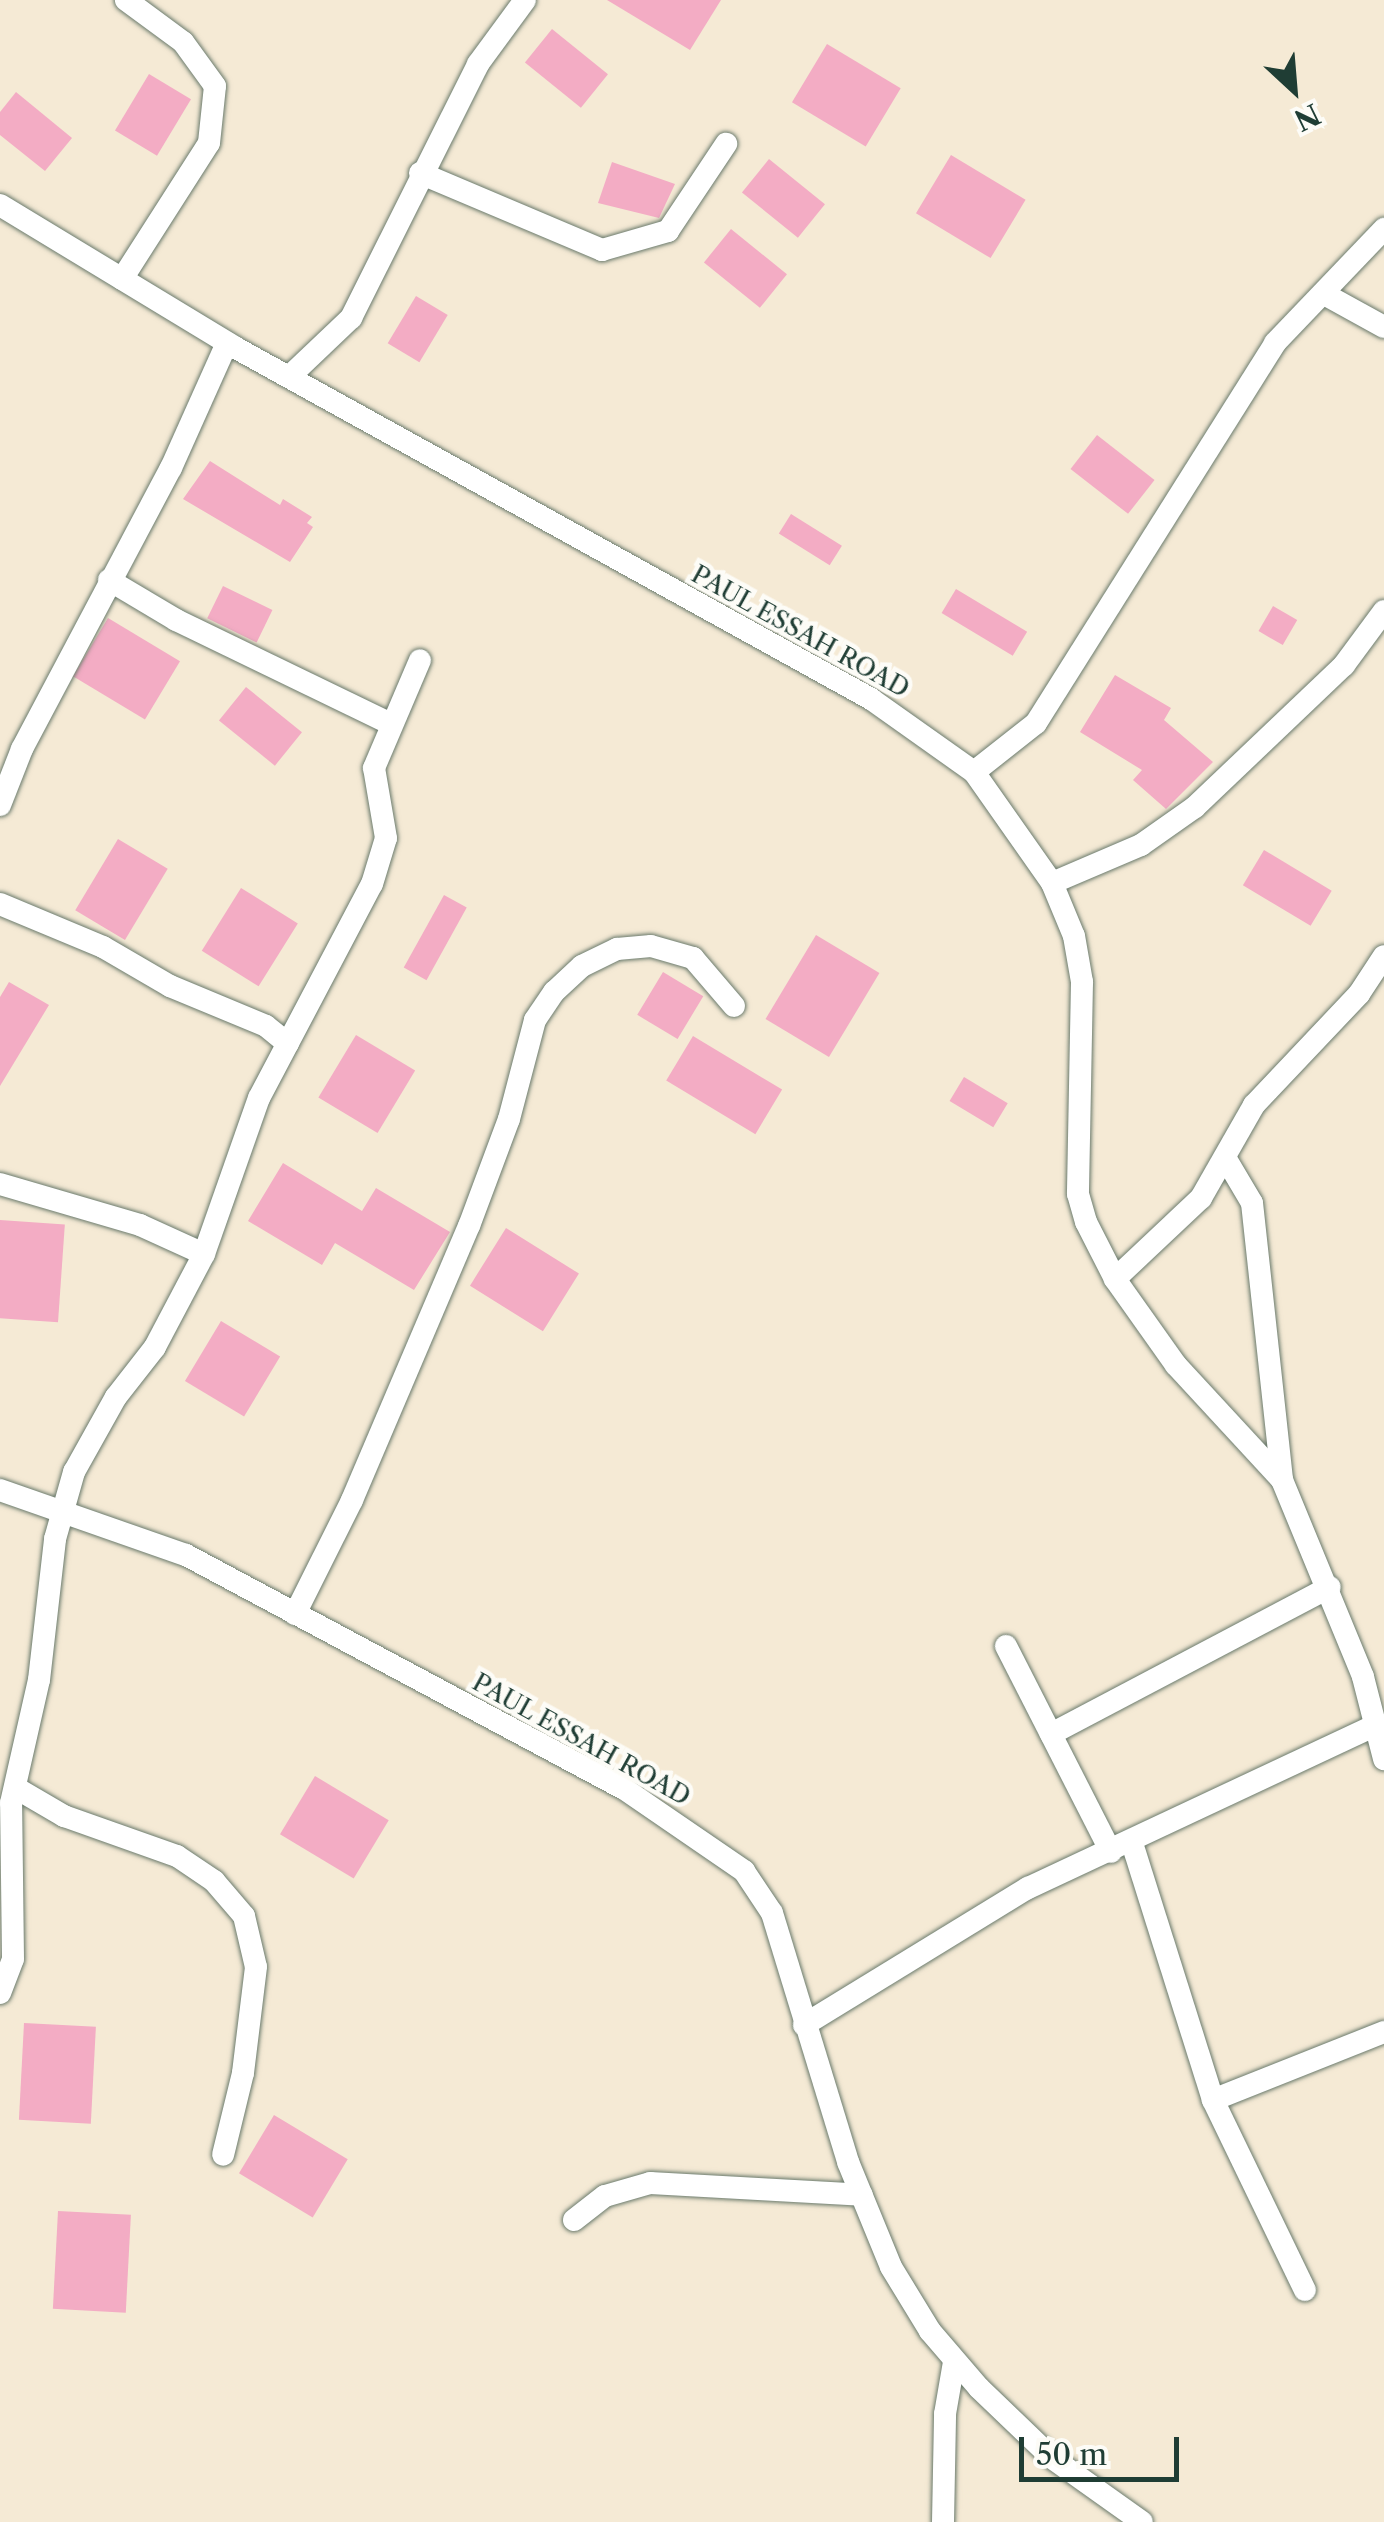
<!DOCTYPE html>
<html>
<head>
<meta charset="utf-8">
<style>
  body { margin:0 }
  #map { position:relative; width:1384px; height:2522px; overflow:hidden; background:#f5ead5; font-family:"Libre Caslon Text",serif }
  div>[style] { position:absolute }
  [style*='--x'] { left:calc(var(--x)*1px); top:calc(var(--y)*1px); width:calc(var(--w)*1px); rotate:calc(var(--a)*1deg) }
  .building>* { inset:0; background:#f3acc4; transform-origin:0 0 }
  .roads { filter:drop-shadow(0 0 2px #6a7a6c) drop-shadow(0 0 2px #6a7a6c) }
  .street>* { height:22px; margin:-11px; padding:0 11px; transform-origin:11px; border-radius:11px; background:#fff }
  span { translate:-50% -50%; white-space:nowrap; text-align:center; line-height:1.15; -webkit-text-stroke:9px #fdfcf7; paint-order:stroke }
  .street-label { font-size:25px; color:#1f3d34 }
  .north { position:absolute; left:1244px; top:40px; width:100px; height:100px; -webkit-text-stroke:8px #fdfcf7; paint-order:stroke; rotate:154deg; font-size:28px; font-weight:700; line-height:40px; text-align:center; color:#1f3d34 }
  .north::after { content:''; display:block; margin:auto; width:35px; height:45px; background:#1f3d34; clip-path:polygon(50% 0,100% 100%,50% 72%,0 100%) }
  .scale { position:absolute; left:1019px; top:2437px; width:160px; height:45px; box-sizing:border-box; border:5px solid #1f3d34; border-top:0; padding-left:12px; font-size:30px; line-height:35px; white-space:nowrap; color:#1f3d34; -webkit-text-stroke:8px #fdfcf7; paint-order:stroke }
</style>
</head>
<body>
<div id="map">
  <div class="building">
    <i style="clip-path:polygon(607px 0,721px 0,690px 50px)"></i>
    <i style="left:552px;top:29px;width:72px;height:43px;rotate:39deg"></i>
    <i style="left:827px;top:44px;width:86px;height:68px;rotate:31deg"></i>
    <i style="left:149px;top:74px;width:49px;height:66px;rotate:31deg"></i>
    <i style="clip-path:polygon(16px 92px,72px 138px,45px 171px,0 135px,0 112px)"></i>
    <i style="left:951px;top:155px;width:87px;height:68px;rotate:31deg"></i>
    <i style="left:769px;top:159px;width:72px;height:43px;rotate:39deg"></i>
    <i style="clip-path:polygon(612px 162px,675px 184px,659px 218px,598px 203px)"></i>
    <i style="left:731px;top:229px;width:72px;height:43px;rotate:39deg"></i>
    <i style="left:416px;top:296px;width:37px;height:55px;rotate:31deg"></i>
    <i style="left:1097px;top:435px;width:73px;height:43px;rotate:38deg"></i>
    <i style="clip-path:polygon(210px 461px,280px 505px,283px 499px,312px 517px,307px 523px,313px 527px,290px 562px,183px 499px)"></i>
    <i style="left:791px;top:514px;width:60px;height:23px;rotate:32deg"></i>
    <i style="left:223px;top:586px;width:55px;height:36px;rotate:26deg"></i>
    <i style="left:956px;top:589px;width:83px;height:28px;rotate:31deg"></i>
    <i style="left:1273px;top:606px;width:28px;height:29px;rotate:30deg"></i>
    <i style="left:108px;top:618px;width:84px;height:68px;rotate:31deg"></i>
    <i style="clip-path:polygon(1115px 675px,1171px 708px,1164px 720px,1213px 762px,1166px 809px,1133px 780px,1142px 770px,1080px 732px)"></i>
    <i style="left:246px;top:687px;width:72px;height:43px;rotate:39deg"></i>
    <i style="left:118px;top:839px;width:58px;height:83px;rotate:31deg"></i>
    <i style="left:1264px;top:850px;width:79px;height:41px;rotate:31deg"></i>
    <i style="left:241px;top:888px;width:67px;height:74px;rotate:32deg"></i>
    <i style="left:444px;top:895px;width:26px;height:83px;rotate:29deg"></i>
    <i style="left:816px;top:935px;width:74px;height:98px;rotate:31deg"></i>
    <i style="left:663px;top:972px;width:47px;height:50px;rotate:31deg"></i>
    <i style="clip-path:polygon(9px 982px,49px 1005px,0 1086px,0 997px)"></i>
    <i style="left:356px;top:1035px;width:69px;height:73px;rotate:31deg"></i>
    <i style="left:693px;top:1036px;width:104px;height:52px;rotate:31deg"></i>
    <i style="left:964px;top:1077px;width:51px;height:28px;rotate:31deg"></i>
    <i style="clip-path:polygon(283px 1163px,362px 1211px,376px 1188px,450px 1232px,414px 1290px,335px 1243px,322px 1265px,248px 1221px)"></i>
    <i style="left:0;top:1220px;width:65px;height:98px;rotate:4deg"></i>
    <i style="left:506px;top:1228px;width:86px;height:68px;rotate:32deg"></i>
    <i style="left:221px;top:1321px;width:69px;height:70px;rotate:31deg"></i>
    <i style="left:315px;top:1776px;width:86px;height:68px;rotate:31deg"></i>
    <i style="left:24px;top:2023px;width:72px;height:97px;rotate:3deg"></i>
    <i style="left:274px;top:2115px;width:86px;height:68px;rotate:31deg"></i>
    <i style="left:58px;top:2211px;width:73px;height:98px;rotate:3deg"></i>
  </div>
  <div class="roads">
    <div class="street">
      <i style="--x:420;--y:173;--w:198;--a:22.9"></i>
      <i style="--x:602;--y:250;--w:69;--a:-16.1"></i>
      <i style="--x:668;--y:231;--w:105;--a:-56.3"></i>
      <i style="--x:0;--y:205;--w:276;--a:31.2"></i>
      <i style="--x:236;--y:348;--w:726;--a:28.93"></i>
      <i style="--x:871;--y:699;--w:126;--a:35.3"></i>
      <i style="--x:974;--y:772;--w:136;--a:54.9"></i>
      <i style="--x:1052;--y:883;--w:57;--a:67.5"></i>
      <i style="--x:1074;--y:936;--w:47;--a:80.1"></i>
      <i style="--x:1082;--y:982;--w:212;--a:91.1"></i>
      <i style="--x:1078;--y:1194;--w:29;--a:74"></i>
      <i style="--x:1086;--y:1222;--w:64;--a:63"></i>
      <i style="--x:1115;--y:1279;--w:105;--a:54.7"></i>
      <i style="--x:1176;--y:1365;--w:156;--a:47.3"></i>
      <i style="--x:1282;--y:1480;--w:213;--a:67.6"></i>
      <i style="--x:1363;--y:1677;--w:85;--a:75.6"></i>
      <i style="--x:122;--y:279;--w:161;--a:-57.4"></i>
      <i style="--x:209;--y:143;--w:57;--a:-84"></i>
      <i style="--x:215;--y:86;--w:54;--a:-126"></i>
      <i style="--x:183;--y:42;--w:71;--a:-143.6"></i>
      <i style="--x:1324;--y:294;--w:68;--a:28.8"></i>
      <i style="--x:289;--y:377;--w:86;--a:-43.6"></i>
      <i style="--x:351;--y:318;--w:284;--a:-63.4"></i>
      <i style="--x:478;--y:64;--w:79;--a:-53.7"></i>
      <i style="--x:109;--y:580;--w:78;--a:30.8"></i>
      <i style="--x:176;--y:620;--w:239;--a:25.8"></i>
      <i style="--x:974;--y:772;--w:79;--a:-38.3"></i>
      <i style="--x:1036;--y:723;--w:449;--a:-57.8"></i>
      <i style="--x:1275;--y:343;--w:158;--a:-46.3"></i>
      <i style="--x:0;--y:805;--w:60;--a:-68.6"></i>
      <i style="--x:22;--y:749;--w:318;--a:-62.1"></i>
      <i style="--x:171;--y:468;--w:137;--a:-65.9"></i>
      <i style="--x:1052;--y:883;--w:97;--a:-23.1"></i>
      <i style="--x:1141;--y:845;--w:66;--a:-35.1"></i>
      <i style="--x:1195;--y:807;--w:206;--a:-43.6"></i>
      <i style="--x:1344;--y:665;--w:67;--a:-53.5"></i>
      <i style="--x:0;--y:904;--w:112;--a:22.7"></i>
      <i style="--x:103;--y:947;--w:78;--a:30.2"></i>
      <i style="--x:170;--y:986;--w:104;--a:22.6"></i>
      <i style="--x:266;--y:1026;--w:28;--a:39"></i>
      <i style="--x:1226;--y:1159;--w:51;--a:59.4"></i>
      <i style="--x:1252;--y:1203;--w:279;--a:83.8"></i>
      <i style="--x:0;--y:1184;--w:146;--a:16.3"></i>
      <i style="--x:140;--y:1225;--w:70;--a:24.4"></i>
      <i style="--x:1115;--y:1279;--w:118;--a:-43.3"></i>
      <i style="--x:1201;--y:1198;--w:107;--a:-60.3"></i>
      <i style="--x:1254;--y:1105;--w:153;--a:-46.6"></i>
      <i style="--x:1359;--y:994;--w:45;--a:-56.7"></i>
      <i style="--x:0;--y:1490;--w:197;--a:19.3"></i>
      <i style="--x:186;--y:1555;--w:495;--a:28.1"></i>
      <i style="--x:623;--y:1788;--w:147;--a:34.4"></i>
      <i style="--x:744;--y:1871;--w:50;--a:56.3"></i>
      <i style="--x:772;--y:1913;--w:260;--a:73"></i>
      <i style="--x:848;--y:2162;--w:113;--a:67.7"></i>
      <i style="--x:891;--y:2267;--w:75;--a:58.6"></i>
      <i style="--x:930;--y:2331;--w:75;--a:49.3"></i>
      <i style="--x:979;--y:2388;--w:101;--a:43.8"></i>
      <i style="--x:1052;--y:2458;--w:110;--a:35.4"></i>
      <i style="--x:295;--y:1614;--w:127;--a:-63.4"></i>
      <i style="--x:352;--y:1500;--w:298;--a:-66.9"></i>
      <i style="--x:469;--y:1226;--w:114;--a:-69.5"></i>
      <i style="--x:509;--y:1119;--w:102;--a:-75.3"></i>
      <i style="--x:535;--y:1020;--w:34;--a:-56"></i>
      <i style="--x:554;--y:992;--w:38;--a:-43"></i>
      <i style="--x:582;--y:966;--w:39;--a:-26"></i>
      <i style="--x:617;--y:949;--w:34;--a:-5"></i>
      <i style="--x:651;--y:946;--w:44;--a:15.9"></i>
      <i style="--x:693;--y:958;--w:63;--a:49.5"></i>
      <i style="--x:1006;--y:1646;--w:231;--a:63"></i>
      <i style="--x:1051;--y:1734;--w:315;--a:-27.8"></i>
      <i style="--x:16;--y:1788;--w:56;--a:30.3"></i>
      <i style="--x:64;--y:1816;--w:120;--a:19.5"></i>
      <i style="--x:177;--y:1856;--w:45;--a:34"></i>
      <i style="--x:214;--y:1881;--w:46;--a:49.4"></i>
      <i style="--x:244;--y:1916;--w:52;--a:76.8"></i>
      <i style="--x:256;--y:1967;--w:107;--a:97"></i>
      <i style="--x:243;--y:2073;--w:84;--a:103.7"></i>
      <i style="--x:1132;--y:1843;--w:269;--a:72.5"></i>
      <i style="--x:1213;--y:2100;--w:211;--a:64.2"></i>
      <i style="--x:0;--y:1993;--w:36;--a:-69"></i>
      <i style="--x:13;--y:1959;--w:156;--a:-90.7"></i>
      <i style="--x:11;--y:1803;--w:126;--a:-77.2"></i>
      <i style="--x:39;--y:1680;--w:142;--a:-83.5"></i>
      <i style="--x:55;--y:1539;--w:70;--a:-74.2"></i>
      <i style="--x:74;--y:1472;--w:86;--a:-60.8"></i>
      <i style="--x:116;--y:1397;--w:63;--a:-52"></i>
      <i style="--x:155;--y:1347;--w:105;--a:-62.2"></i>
      <i style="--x:204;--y:1254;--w:165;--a:-70.6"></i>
      <i style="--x:259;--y:1098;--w:242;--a:-62.2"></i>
      <i style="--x:372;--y:884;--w:48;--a:-73.1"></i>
      <i style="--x:386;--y:838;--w:71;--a:-99.7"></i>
      <i style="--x:374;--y:768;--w:117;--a:-66.9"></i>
      <i style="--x:804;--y:2025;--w:263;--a:-31.5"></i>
      <i style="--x:1028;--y:1888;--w:382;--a:-25.1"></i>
      <i style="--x:1213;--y:2100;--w:184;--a:-21.7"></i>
      <i style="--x:574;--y:2220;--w:39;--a:-38"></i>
      <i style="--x:605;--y:2196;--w:47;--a:-16.1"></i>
      <i style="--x:650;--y:2183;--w:212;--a:3.2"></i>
      <i style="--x:943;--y:2522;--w:108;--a:-88.9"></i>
      <i style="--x:945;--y:2414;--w:53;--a:-80.2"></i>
    </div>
  </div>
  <div class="street-label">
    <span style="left:800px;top:632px;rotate:29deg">PAUL ESSAH ROAD</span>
    <span style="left:581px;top:1740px;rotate:29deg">PAUL ESSAH ROAD</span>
  </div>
  <div class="north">N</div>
  <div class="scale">50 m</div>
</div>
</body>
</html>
